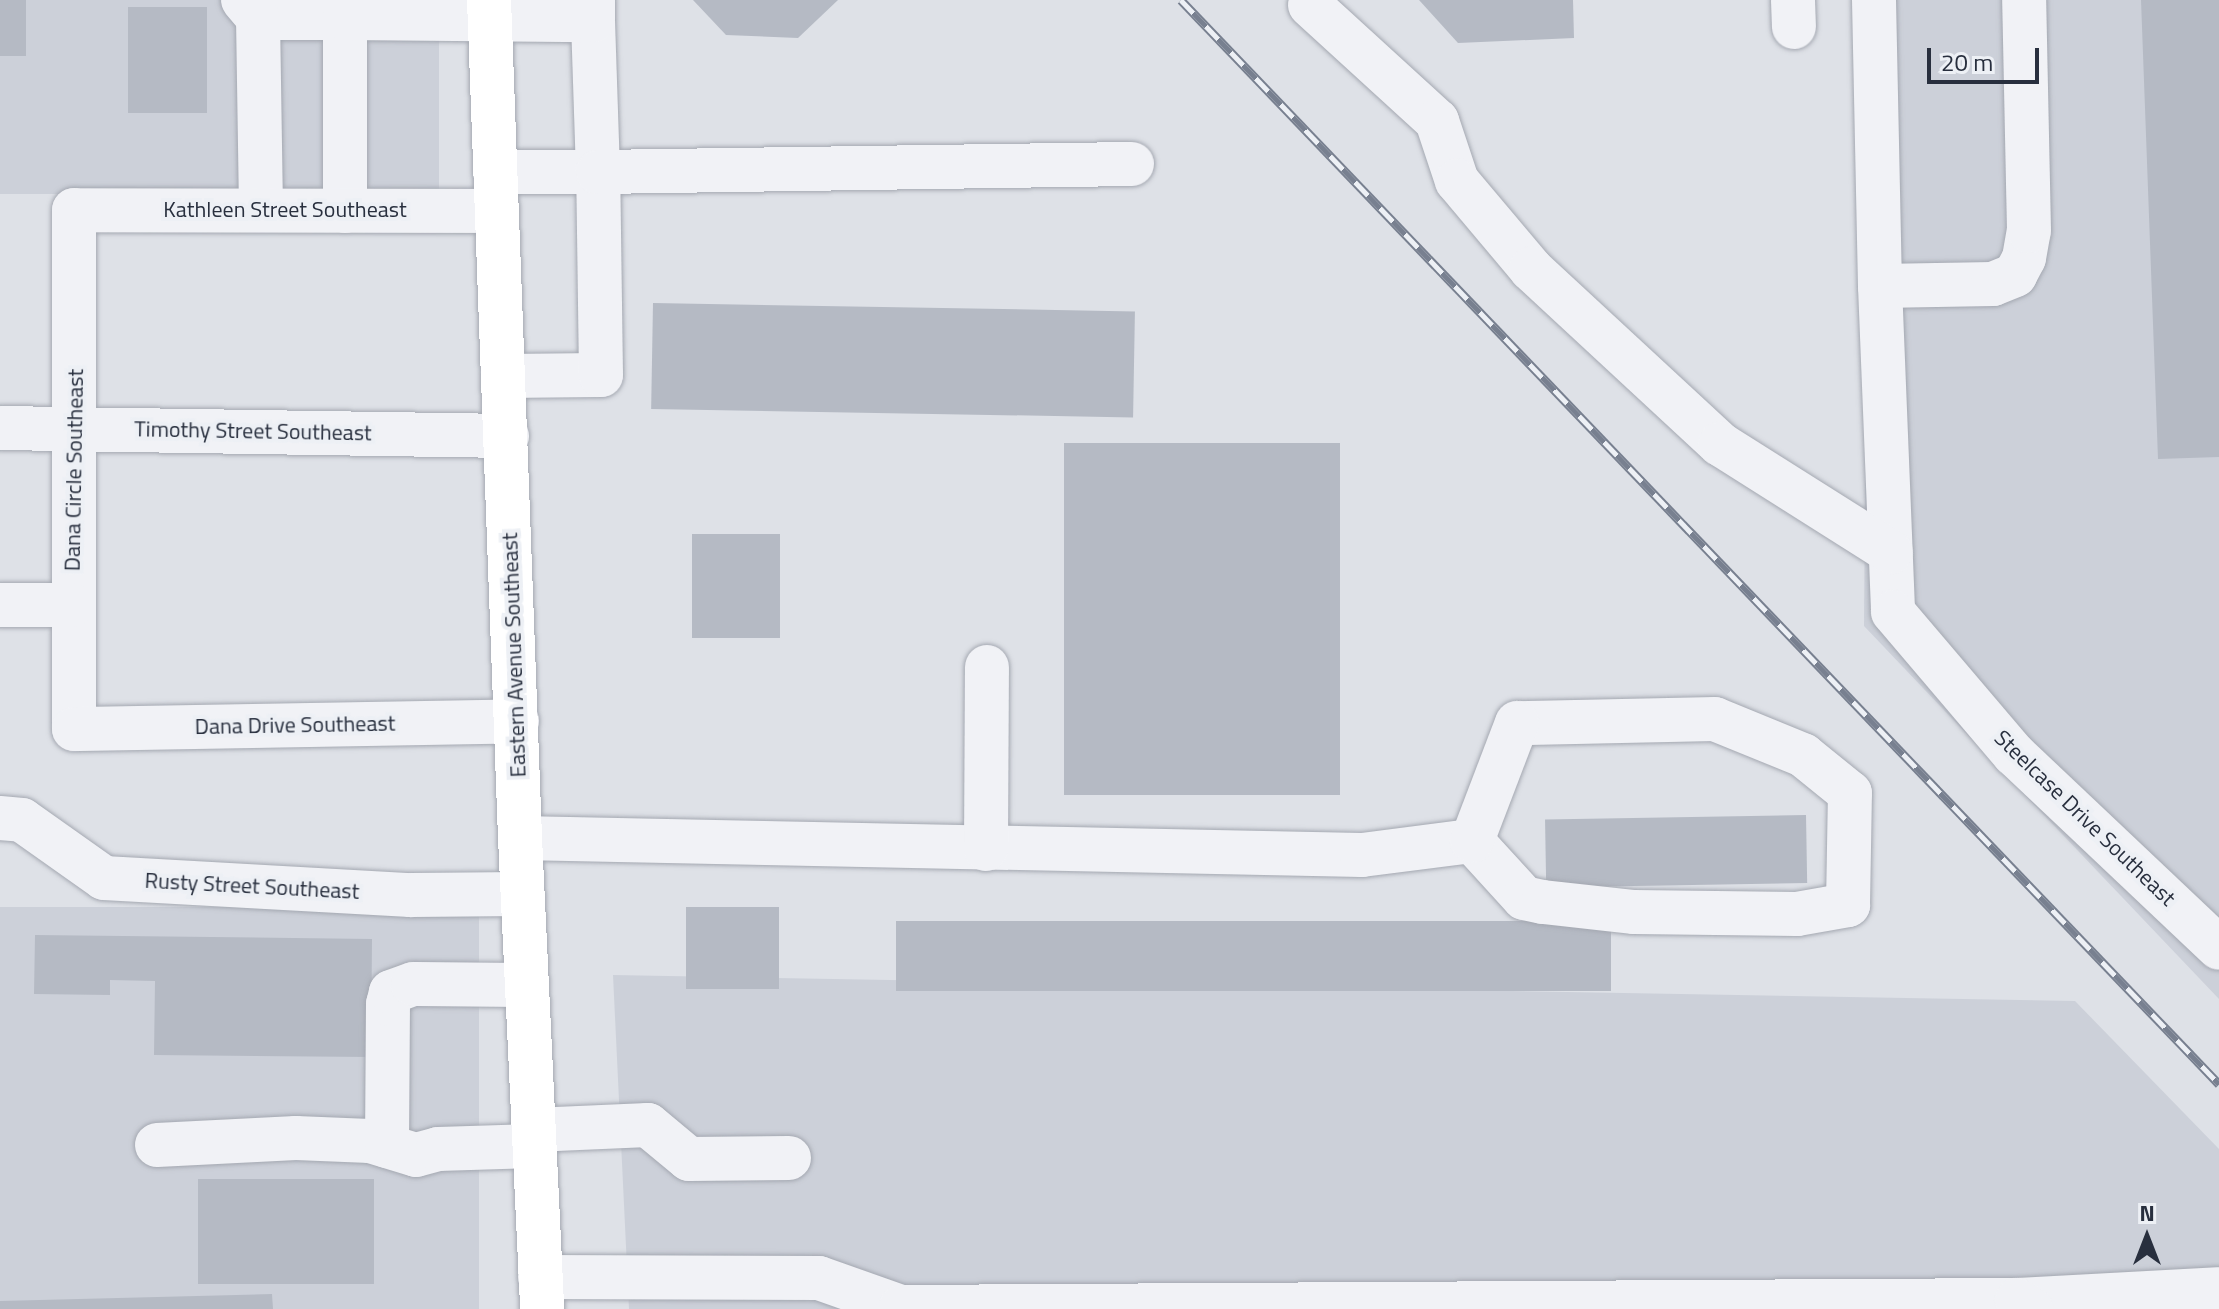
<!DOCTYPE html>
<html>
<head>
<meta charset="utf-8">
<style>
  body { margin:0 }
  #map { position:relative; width:2219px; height:1309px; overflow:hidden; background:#dee1e7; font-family:"Titillium Web",sans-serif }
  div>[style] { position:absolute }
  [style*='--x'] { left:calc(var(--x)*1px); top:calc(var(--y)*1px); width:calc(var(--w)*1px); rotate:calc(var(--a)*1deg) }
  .built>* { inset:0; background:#ccd0d9; transform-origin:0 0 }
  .building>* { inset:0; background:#b5bac4; transform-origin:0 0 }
  .roads { filter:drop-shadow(0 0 2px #a4a8b1) drop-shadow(0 0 2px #a4a8b1) }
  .minor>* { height:44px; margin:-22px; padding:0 22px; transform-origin:22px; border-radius:22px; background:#f1f2f6 }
  .major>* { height:44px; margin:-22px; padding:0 22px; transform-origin:22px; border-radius:22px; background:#fff }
  .rail>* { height:9px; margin-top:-4.5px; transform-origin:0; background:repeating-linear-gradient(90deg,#edf0f5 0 18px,#788090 0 36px); box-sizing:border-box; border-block:2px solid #788090 }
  span { translate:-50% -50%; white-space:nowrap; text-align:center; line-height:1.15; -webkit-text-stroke:8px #edf0f5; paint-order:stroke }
  .street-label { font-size:22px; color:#282f3e }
  .north { position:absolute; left:2107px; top:1197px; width:80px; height:80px; -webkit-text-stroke:6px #edf0f5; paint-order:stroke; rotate:0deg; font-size:22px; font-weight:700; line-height:32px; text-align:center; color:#282f3e }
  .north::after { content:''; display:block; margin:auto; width:28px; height:36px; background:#282f3e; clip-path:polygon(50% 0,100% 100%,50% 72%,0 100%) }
  .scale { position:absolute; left:1927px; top:48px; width:112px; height:36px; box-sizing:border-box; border:4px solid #282f3e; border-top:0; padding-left:10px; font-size:24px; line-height:28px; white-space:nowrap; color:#282f3e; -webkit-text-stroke:6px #edf0f5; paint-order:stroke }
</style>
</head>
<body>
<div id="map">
  <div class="built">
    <i style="left:0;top:0;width:439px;height:194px"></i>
    <i style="clip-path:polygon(1869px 0,2219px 0,2219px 999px,1864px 626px)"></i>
    <i style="left:0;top:907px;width:479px;height:402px"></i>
    <i style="clip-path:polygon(613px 975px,2075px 1001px,2219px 1149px,2219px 1309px,629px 1309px)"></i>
  </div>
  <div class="building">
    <i style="left:0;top:0;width:26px;height:56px"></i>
    <i style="clip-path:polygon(693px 0,838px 0,798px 38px,726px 35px)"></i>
    <i style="clip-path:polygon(1419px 0,1573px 0,1574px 38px,1458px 43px)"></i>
    <i style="clip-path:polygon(2141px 0,2219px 0,2219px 457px,2158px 459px)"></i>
    <i style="left:128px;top:7px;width:79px;height:106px"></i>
    <i style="left:653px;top:303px;width:482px;height:106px;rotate:1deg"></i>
    <i style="left:1064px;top:443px;width:276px;height:352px"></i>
    <i style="left:692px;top:534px;width:88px;height:104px"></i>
    <i style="left:1806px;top:815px;width:68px;height:261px;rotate:89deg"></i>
    <i style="left:686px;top:907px;width:93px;height:82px"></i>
    <i style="left:896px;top:921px;width:715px;height:70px"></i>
    <i style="clip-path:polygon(35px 935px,372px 939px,371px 1057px,154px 1055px,155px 981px,110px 980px,110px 995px,34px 994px)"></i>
    <i style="left:198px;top:1179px;width:176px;height:105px"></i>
    <i style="clip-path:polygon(272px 1294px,273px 1309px,0 1309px,0 1301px)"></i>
  </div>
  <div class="roads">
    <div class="minor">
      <i style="--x:243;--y:0;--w:23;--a:50"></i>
      <i style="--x:258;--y:18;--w:87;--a:0"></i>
      <i style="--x:1793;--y:0;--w:27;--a:88"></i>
      <i style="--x:1874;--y:0;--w:286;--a:88.8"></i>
      <i style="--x:1880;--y:286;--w:326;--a:87.7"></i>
      <i style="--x:1893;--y:612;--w:187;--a:49.6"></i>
      <i style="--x:2014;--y:754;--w:282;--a:43.4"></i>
      <i style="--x:1310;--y:5;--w:172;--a:42.4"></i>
      <i style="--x:1437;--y:121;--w:63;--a:71.6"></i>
      <i style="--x:1457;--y:181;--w:115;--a:49.9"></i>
      <i style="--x:1531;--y:269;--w:258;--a:42.8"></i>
      <i style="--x:1720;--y:444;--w:202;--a:32.3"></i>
      <i style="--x:258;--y:18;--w:192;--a:89.1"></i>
      <i style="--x:495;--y:172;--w:103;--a:0"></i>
      <i style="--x:598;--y:172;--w:152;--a:-91.9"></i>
      <i style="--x:345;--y:211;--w:193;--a:-90"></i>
      <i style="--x:345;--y:18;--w:248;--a:0.5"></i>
      <i style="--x:593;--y:20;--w:20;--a:-90"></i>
      <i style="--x:497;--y:211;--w:423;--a:-179.9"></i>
      <i style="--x:74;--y:210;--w:519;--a:90"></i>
      <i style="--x:74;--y:729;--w:443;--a:-1"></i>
      <i style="--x:1880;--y:286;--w:113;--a:-1"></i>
      <i style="--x:1993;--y:284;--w:24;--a:-22"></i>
      <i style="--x:2015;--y:275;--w:19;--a:-62"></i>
      <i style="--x:2024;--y:258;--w:27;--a:-80"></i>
      <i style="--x:2029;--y:231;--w:231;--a:-91.2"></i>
      <i style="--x:503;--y:376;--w:98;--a:-0.6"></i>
      <i style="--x:601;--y:375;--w:203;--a:-90.8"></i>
      <i style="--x:598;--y:172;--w:534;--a:-0.86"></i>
      <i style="--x:0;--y:428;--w:507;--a:0.9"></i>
      <i style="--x:0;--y:605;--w:72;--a:0"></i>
      <i style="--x:0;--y:818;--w:22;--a:5"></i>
      <i style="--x:22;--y:820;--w:100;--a:35.3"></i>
      <i style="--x:104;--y:878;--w:307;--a:3.2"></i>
      <i style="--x:411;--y:895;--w:111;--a:-0.5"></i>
      <i style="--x:520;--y:838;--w:842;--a:1.16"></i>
      <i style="--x:1362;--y:855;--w:111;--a:-7.3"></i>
      <i style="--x:1472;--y:841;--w:77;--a:47.6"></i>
      <i style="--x:1524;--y:898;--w:19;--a:12"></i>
      <i style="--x:1543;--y:902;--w:92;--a:6.3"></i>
      <i style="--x:1634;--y:912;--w:163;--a:0.7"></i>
      <i style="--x:1797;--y:914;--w:52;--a:-10"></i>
      <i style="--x:1848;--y:905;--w:112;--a:-89"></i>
      <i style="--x:1850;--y:793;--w:60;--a:-141"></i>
      <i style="--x:1803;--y:755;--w:95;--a:-157.8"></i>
      <i style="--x:1715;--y:719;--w:198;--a:178.8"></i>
      <i style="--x:1517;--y:723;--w:126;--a:110.9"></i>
      <i style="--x:986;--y:849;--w:182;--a:-89.7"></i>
      <i style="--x:533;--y:1130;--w:115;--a:-2.5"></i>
      <i style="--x:648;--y:1125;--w:53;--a:39.7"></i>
      <i style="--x:689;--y:1159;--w:100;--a:-0.6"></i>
      <i style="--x:157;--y:1145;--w:139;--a:-2.9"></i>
      <i style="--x:296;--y:1138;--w:74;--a:2.3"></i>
      <i style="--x:370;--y:1141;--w:48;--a:16.9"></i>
      <i style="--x:416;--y:1155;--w:23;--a:-15"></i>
      <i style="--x:438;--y:1149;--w:96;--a:-1.8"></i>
      <i style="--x:387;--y:1146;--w:142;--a:-89.6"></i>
      <i style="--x:388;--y:1004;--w:12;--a:-76"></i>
      <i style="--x:391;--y:992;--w:23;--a:-20"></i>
      <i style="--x:413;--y:984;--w:113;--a:0.5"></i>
      <i style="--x:540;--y:1277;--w:279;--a:0.2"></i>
      <i style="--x:819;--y:1278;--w:87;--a:19.5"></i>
      <i style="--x:901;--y:1307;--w:4;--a:146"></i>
      <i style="--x:2017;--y:1300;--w:202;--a:-3.1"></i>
      <i style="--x:901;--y:1307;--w:1116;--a:-0.36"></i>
      <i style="--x:2017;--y:1300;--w:17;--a:33"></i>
    </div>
    <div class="major">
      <i style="--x:489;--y:0;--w:839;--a:87.88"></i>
      <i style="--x:520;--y:838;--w:472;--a:87.3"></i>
    </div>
  </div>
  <div class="rail">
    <i style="--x:1181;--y:0;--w:1501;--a:46.24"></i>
  </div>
  <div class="street-label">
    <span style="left:285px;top:210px">Kathleen Street Southeast</span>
    <span style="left:253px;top:431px;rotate:1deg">Timothy Street Southeast</span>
    <span style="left:74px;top:470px;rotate:-89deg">Dana Circle Southeast</span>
    <span style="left:514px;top:655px;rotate:-92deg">Eastern Avenue Southeast</span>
    <span style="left:295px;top:725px;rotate:-1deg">Dana Drive Southeast</span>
    <span style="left:2085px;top:818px;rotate:44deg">Steelcase Drive Southeast</span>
    <span style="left:252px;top:886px;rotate:3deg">Rusty Street Southeast</span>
  </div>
  <div class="north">N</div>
  <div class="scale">20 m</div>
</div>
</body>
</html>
